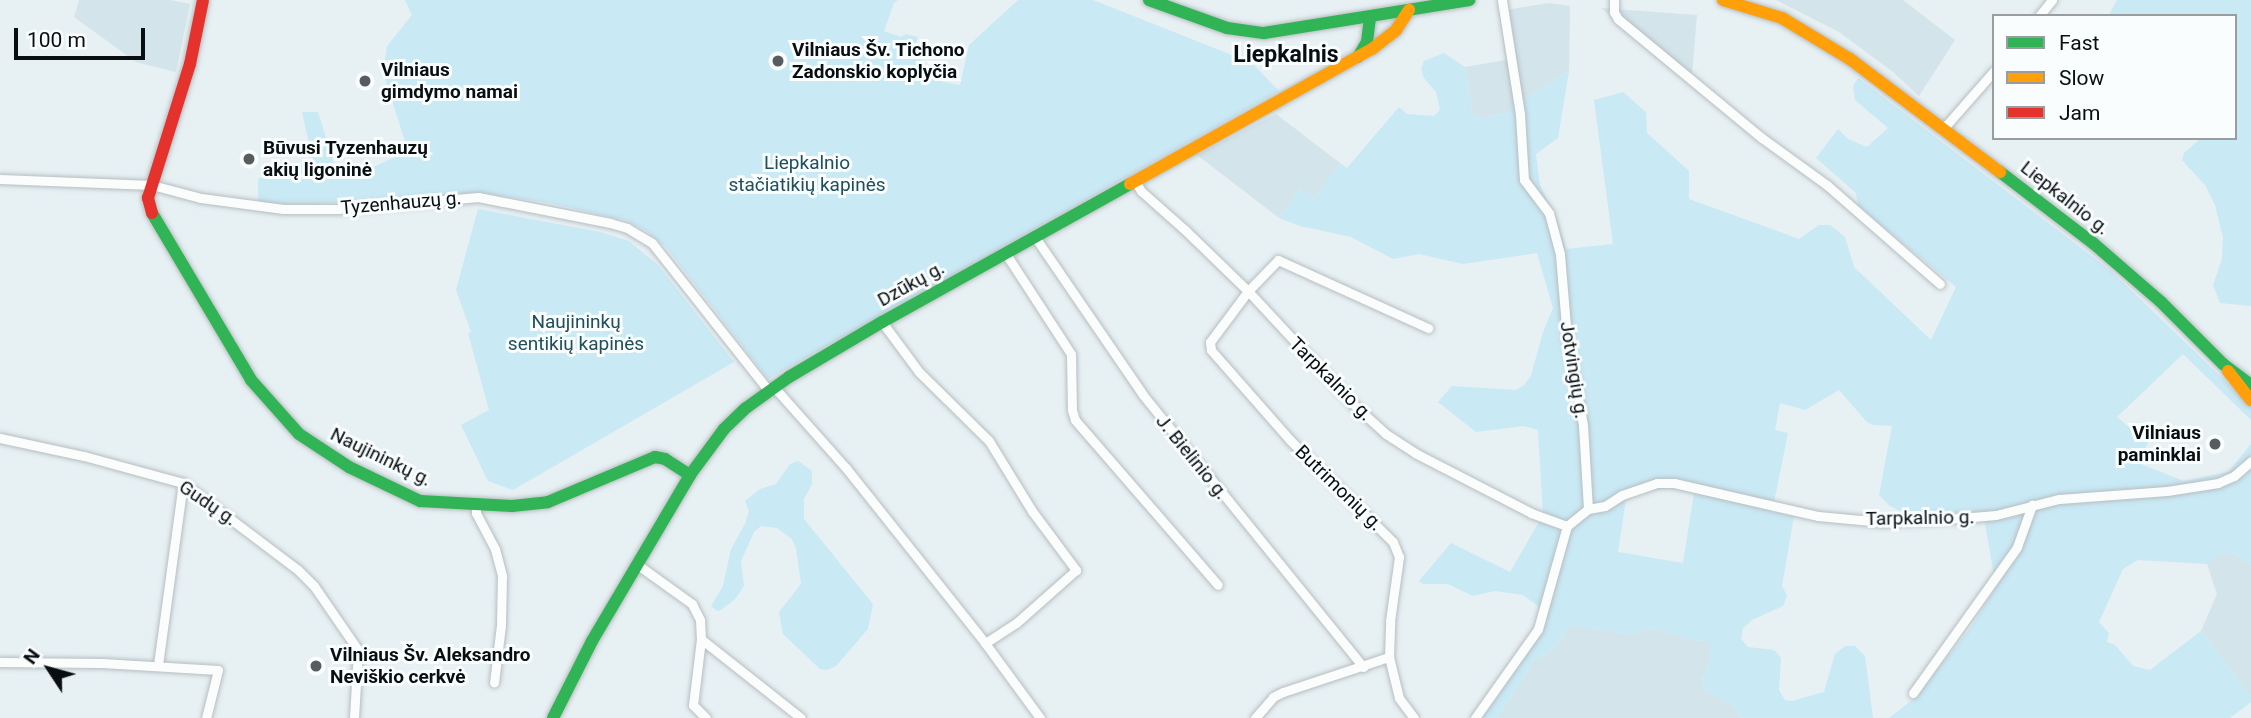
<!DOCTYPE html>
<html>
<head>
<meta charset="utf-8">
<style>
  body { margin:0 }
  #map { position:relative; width:2251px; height:718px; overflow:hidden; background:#e7f0f3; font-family:Roboto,sans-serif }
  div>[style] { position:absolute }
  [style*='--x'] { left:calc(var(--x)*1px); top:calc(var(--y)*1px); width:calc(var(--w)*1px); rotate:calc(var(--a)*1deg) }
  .built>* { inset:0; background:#d3e4eb }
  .green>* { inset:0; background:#c9e9f5 }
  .roads { filter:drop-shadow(0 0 2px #b7bec0) drop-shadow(0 0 2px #b7bec0) }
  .street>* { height:9px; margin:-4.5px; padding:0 4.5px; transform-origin:4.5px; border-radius:4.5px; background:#fbfdfd }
  .fast>* { height:12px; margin:-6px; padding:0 6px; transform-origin:6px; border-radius:6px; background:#30b455 }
  .slow>* { height:12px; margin:-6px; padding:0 6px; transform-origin:6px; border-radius:6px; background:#ff9f0a }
  .jam>* { height:12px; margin:-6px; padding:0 6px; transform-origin:6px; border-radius:6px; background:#e5322d }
  .dots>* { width:19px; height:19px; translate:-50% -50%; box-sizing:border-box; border:4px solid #f9fdfe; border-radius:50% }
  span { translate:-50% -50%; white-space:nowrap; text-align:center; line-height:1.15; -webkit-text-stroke:6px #f9fdfe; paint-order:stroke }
  .poi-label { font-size:19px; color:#090e10; font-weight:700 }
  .left { translate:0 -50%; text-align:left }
  .right { translate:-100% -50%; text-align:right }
  .park-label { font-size:19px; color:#224e5c }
  .street-label { font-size:19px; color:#090e10 }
  .quarter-label { font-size:23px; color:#090e10; font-weight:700 }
  .legend { position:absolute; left:1992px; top:14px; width:245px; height:126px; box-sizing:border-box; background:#f9fdfe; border:2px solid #999d9f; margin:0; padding:9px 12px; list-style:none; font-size:21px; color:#090e10 }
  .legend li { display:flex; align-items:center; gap:14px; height:35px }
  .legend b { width:35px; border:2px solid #999d9f }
  .north { position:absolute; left:14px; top:634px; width:70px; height:70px; -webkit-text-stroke:5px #f9fdfe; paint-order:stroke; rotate:306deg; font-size:19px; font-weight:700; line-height:28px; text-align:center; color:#090e10 }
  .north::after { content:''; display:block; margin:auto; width:24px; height:32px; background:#090e10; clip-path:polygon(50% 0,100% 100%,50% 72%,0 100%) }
  .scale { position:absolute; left:14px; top:28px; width:131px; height:32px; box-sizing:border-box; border:4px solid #090e10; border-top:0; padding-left:9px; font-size:21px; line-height:24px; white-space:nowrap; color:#090e10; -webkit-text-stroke:5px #f9fdfe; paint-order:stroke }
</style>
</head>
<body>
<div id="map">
  <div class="built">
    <i style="clip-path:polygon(79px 0,170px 0,190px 4px,176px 72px,136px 62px,74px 17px)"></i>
    <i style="clip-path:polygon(1776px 0,1903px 0,1955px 40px,1919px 96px,1893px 72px,1839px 32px)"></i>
    <i style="clip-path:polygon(1549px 3px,1570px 6px,1569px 71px,1532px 93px,1508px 112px,1480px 119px,1473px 114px,1465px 67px,1506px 60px,1499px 11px)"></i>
    <i style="clip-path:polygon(1601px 8px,1697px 15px,1691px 86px)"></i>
    <i style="clip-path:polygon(1276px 114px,1340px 163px,1314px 198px,1300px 188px,1279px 218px,1197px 155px)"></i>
    <i style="clip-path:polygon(2225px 552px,2234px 554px,2251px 565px,2251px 696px,2201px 631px,2217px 594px,2207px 564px)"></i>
    <i style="clip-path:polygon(1573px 625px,1631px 635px,1655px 628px,1694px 641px,1704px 640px,1710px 644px,1710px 657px,1702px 680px,1703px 689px,1733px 706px,1742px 718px,1498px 718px,1534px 660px,1548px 654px)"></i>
  </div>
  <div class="green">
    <i style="clip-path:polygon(405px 0,898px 0,894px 3px,884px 31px,901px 37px,906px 34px,918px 37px,912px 56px,923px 61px,921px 66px,932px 72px,940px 81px,960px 85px,969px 45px,1018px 0,1093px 0,1252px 63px,1279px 91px,768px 379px,666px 247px,646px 231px,624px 220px,549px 203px,483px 193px,312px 204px,258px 204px,258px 179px,313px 161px,302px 112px,318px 112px,334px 164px,346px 168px,373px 167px,408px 151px,383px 72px,387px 46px,412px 15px)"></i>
    <i style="clip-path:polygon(2117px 0,2251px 0,2251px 306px,2220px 303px,2213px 285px,2222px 259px,2223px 238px,2215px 205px,2205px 185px,2182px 160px,2184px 153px,2201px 138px,2235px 138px,2235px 16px,2108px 16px)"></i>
    <i style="clip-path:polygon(evenodd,1444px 53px,1465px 67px,1473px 114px,1480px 119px,1508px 112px,1532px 93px,1569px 71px,1558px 138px,1536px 154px,1540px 185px,1559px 224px,1566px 249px,1613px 244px,1594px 100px,1623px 92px,1646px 112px,1647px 133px,1689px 171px,1689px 199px,1799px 239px,1819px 225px,1830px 225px,1845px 237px,1854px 267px,1931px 340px,1956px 287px,1858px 206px,1856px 193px,1816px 158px,1838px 129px,1848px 139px,1867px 147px,1888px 128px,1855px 100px,1853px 86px,1858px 78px,2111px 271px,2251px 406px,2251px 420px,2183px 354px,2117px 417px,2148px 443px,2138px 463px,2184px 481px,2228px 472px,2251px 444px,2251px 565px,2234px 554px,2225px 552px,2207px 564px,2138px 560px,2123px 569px,2099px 622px,2109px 633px,2107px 642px,2115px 645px,2133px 666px,2150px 670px,2201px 631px,2251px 696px,2251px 702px,2230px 718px,1889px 718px,1916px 697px,1971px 627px,1996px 587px,1983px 512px,1908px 515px,1890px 506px,1879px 495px,1892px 426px,1873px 425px,1867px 422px,1839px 390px,1805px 410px,1780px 403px,1775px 430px,1788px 433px,1772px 512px,1794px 516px,1782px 586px,1787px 596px,1783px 606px,1752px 620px,1743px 628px,1741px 639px,1748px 647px,1774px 650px,1781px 658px,1779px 690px,1785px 700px,1792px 701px,1824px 692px,1835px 654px,1845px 646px,1855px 646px,1865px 656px,1873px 718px,1742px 718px,1733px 706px,1703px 689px,1702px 681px,1710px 657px,1710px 645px,1704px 640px,1694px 641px,1655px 628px,1631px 635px,1573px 625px,1548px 654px,1534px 660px,1498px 718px,1481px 718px,1548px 620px,1538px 606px,1523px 595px,1495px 591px,1473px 596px,1448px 584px,1423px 584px,1419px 581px,1451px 543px,1510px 572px,1543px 515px,1538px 430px,1524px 426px,1476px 432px,1438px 402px,1452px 386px,1516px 390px,1524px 385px,1531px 376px,1543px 332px,1553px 308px,1537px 253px,1463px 264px,1419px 254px,1393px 259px,1351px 237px,1300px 226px,1279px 218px,1300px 188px,1314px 198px,1340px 163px,1347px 168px,1399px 107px,1407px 114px,1434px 116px,1440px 110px,1436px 92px,1424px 78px,1421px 69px,1424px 61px,1444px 53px,1668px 488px,1694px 493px,1683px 563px,1618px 552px,1626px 499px,1639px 493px,1668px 488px)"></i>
    <i style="clip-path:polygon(478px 209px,600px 232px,629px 241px,658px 265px,734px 362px,513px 490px,488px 481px,461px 425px,489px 410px,468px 333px,471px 332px,456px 290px)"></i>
    <i style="clip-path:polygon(798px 461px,812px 471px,812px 484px,804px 499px,804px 519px,873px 604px,868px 629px,836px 666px,827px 670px,820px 669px,783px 634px,779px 612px,801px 584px,796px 548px,792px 539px,777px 528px,761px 526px,754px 532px,741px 561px,744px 586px,735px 599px,721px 610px,717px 611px,711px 606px,723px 586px,731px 549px,745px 524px,749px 511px,745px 501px,760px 489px,776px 484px,790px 464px)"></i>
  </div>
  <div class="roads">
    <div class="street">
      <i style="--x:1614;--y:0;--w:12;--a:90"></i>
      <i style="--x:1614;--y:12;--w:8;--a:60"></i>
      <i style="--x:1618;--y:19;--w:187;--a:39.6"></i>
      <i style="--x:1762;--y:138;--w:80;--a:35.9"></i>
      <i style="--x:1827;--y:185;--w:150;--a:41.2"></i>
      <i style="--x:2039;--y:16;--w:21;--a:-51"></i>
      <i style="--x:1943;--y:129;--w:77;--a:-48.7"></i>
      <i style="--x:0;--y:179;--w:152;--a:2.3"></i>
      <i style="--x:152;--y:185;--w:51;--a:14.9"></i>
      <i style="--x:201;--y:198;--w:83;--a:7.6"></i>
      <i style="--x:283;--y:209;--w:55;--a:0"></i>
      <i style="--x:338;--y:209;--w:141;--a:-4.9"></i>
      <i style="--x:478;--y:197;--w:135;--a:11.1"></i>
      <i style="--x:610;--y:223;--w:18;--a:16"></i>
      <i style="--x:627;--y:228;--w:29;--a:31"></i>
      <i style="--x:652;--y:243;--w:187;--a:51.7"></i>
      <i style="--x:1135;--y:181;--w:12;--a:59"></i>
      <i style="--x:1141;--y:191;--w:59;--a:41.6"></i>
      <i style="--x:1185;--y:230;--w:88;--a:44.1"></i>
      <i style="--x:1248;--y:291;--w:153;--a:47.1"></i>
      <i style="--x:1352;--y:403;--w:46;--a:42.4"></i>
      <i style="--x:1386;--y:434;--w:35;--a:33"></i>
      <i style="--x:1415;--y:453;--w:131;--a:27.3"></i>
      <i style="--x:1531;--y:513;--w:38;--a:20"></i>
      <i style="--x:1035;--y:237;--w:191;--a:55.6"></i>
      <i style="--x:1143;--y:395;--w:350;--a:51"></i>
      <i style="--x:1006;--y:254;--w:119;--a:57"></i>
      <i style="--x:1071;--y:354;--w:56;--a:89"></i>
      <i style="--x:1072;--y:410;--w:10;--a:73"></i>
      <i style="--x:1075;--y:420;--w:218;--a:49.1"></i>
      <i style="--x:882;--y:322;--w:62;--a:53.5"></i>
      <i style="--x:919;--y:372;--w:98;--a:44.6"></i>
      <i style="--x:989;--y:441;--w:82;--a:58.4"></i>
      <i style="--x:1032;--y:511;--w:74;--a:53.3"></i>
      <i style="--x:1076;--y:570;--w:80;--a:138.5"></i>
      <i style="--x:1016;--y:623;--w:37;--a:147"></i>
      <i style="--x:774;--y:387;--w:108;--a:48.4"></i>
      <i style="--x:846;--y:468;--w:223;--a:51.5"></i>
      <i style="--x:985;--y:643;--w:93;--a:53.7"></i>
      <i style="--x:0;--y:438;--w:86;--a:12.1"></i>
      <i style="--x:84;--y:456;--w:103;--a:15.3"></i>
      <i style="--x:183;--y:483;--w:144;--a:37.1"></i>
      <i style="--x:298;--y:570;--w:23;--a:45"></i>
      <i style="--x:314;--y:586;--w:78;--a:55.5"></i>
      <i style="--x:358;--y:650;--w:68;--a:93.4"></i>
      <i style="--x:476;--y:506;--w:7;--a:90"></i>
      <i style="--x:476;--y:513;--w:41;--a:62.2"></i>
      <i style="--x:495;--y:549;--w:28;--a:75"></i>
      <i style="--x:502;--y:576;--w:49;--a:91.2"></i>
      <i style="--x:501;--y:625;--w:58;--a:96.9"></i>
      <i style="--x:1588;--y:509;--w:17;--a:-10"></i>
      <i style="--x:1605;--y:506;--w:20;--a:-33"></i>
      <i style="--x:1622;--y:495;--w:37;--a:-19"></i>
      <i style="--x:1657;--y:483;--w:17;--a:0"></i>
      <i style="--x:1674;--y:483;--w:148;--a:12.9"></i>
      <i style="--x:1818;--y:516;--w:64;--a:5.4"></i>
      <i style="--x:1882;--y:522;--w:79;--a:-2.9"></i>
      <i style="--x:1961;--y:518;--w:35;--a:-5"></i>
      <i style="--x:1996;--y:515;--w:65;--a:-14.3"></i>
      <i style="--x:2059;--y:499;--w:108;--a:-4.2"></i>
      <i style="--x:2167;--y:491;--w:52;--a:-8.9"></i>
      <i style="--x:2218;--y:483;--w:17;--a:-24"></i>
      <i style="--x:2234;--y:476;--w:23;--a:-41"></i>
      <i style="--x:638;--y:565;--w:67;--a:35.8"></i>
      <i style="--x:692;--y:604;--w:18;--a:63"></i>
      <i style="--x:700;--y:620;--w:19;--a:87"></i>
      <i style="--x:701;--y:639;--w:127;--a:38.3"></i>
      <i style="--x:701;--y:639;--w:66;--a:96.9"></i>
      <i style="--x:693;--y:705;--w:18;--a:45"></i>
      <i style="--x:0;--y:662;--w:102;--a:0.6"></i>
      <i style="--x:102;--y:663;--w:116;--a:3.5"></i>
      <i style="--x:218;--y:670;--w:49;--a:104"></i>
      <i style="--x:158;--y:665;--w:184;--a:-82.2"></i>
      <i style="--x:1913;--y:693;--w:179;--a:-54.5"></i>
      <i style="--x:2017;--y:547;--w:45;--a:-70.3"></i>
      <i style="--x:1255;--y:718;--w:28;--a:-49"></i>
      <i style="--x:1273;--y:697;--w:11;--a:-27"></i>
      <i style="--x:1283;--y:692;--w:112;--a:-18.3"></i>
      <i style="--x:1414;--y:718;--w:25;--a:-127"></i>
      <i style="--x:1399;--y:698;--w:42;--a:-103.7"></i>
      <i style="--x:1389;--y:657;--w:36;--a:-88"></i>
      <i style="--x:1390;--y:621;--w:65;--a:-82"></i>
      <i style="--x:1399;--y:557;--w:16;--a:-112"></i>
      <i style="--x:1393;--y:542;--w:145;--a:-135.3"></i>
      <i style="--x:1290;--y:440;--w:120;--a:-131.3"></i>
      <i style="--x:1211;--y:350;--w:8;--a:-97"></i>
      <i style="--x:1210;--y:342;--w:64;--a:-53.3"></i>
      <i style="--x:1248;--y:291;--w:43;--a:-45.9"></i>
      <i style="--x:1278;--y:260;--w:165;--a:24.4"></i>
      <i style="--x:1475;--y:718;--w:109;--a:-54.7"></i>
      <i style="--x:1538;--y:629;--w:107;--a:-74.3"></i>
      <i style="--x:1567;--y:526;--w:27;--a:-39"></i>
      <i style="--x:1588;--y:509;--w:84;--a:-93.4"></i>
      <i style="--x:1583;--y:425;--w:88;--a:-100.4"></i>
      <i style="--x:1567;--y:338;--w:84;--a:-94.8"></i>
      <i style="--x:1560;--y:254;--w:42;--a:-105"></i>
      <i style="--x:1549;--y:213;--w:41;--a:-127.1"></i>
      <i style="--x:1524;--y:180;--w:66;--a:-93.5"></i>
      <i style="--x:1520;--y:114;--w:115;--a:-99"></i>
    </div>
    <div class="fast">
      <i style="--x:1149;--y:0;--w:83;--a:19.7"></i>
      <i style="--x:1227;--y:28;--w:37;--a:8"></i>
      <i style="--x:1264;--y:33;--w:208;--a:-9.1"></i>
      <i style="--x:1358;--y:57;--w:17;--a:-59"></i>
      <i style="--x:1367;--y:42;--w:25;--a:-83"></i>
      <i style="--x:2000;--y:172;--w:117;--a:37.4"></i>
      <i style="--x:2093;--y:243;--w:90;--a:40.9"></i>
      <i style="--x:2161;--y:302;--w:88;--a:45"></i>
      <i style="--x:2223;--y:364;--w:35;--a:37"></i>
      <i style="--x:152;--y:213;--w:194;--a:59.3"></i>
      <i style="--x:251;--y:380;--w:72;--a:48.4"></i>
      <i style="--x:299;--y:434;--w:60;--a:33.4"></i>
      <i style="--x:349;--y:467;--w:79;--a:25.6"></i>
      <i style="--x:420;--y:501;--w:92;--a:3.1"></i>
      <i style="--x:512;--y:506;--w:36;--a:-6"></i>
      <i style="--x:548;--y:502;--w:116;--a:-22.8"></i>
      <i style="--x:655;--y:457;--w:10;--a:11"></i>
      <i style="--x:665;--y:459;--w:30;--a:33"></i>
      <i style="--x:553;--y:718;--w:86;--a:-63.1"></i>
      <i style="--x:592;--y:641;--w:193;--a:-59.4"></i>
      <i style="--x:690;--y:475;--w:57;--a:-53.5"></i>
      <i style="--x:724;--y:429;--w:30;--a:-44"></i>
      <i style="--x:746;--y:408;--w:53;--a:-35.8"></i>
      <i style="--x:789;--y:377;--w:108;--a:-30.6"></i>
      <i style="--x:882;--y:322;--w:284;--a:-29.1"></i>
    </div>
    <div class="slow">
      <i style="--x:1723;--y:0;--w:62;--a:17"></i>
      <i style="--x:1782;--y:18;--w:79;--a:31.1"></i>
      <i style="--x:1850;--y:59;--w:188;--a:37"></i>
      <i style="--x:1130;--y:184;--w:277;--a:-29.2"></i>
      <i style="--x:1372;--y:49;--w:31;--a:-38"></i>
      <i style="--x:1396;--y:30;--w:24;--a:-57"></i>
      <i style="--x:2228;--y:371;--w:37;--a:52"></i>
    </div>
    <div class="jam">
      <i style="--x:152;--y:213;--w:16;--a:-105"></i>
      <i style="--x:148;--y:198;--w:140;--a:-72.6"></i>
      <i style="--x:190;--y:64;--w:65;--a:-78.5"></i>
    </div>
  </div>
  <div class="dots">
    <i style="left:778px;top:61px;background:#575d5f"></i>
    <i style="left:365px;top:81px;background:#575d5f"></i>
    <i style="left:249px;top:159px;background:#575d5f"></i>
    <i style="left:2215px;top:444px;background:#575d5f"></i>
    <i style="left:316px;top:666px;background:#575d5f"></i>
  </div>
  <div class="poi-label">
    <span class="left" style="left:792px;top:61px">Vilniaus Šv. Tichono<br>Zadonskio koplyčia</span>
    <span class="left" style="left:381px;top:81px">Vilniaus<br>gimdymo namai</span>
    <span class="left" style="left:263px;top:159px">Būvusi Tyzenhauzų<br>akių ligoninė</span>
    <span class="right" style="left:2201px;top:444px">Vilniaus<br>paminklai</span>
    <span class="left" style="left:330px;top:666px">Vilniaus Šv. Aleksandro<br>Neviškio cerkvė</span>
  </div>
  <div class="park-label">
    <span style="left:807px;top:174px">Liepkalnio<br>stačiatikių kapinės</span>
    <span style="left:576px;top:333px">Naujininkų<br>sentikių kapinės</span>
  </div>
  <div class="street-label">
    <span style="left:2065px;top:198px;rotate:38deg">Liepkalnio g.</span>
    <span style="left:401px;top:203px;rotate:-5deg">Tyzenhauzų g.</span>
    <span style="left:911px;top:284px;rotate:-29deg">Dzūkų g.</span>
    <span style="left:1574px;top:370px;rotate:81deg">Jotvingių g.</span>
    <span style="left:1331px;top:379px;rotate:45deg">Tarpkalnio g.</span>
    <span style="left:381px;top:457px;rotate:26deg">Naujininkų g.</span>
    <span style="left:1192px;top:457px;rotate:51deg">J. Bielinio g.</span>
    <span style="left:1339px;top:488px;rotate:44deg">Butrimonių g.</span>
    <span style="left:208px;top:503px;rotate:34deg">Gudų g.</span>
    <span style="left:1920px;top:518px;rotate:-1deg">Tarpkalnio g.</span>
  </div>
  <div class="quarter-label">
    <span style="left:1286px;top:55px">Liepkalnis</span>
  </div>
  <ul class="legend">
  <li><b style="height:9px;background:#30b455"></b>Fast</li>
  <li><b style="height:9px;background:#ff9f0a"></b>Slow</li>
  <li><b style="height:9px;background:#e5322d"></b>Jam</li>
  </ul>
  <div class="north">N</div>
  <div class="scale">100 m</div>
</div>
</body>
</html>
